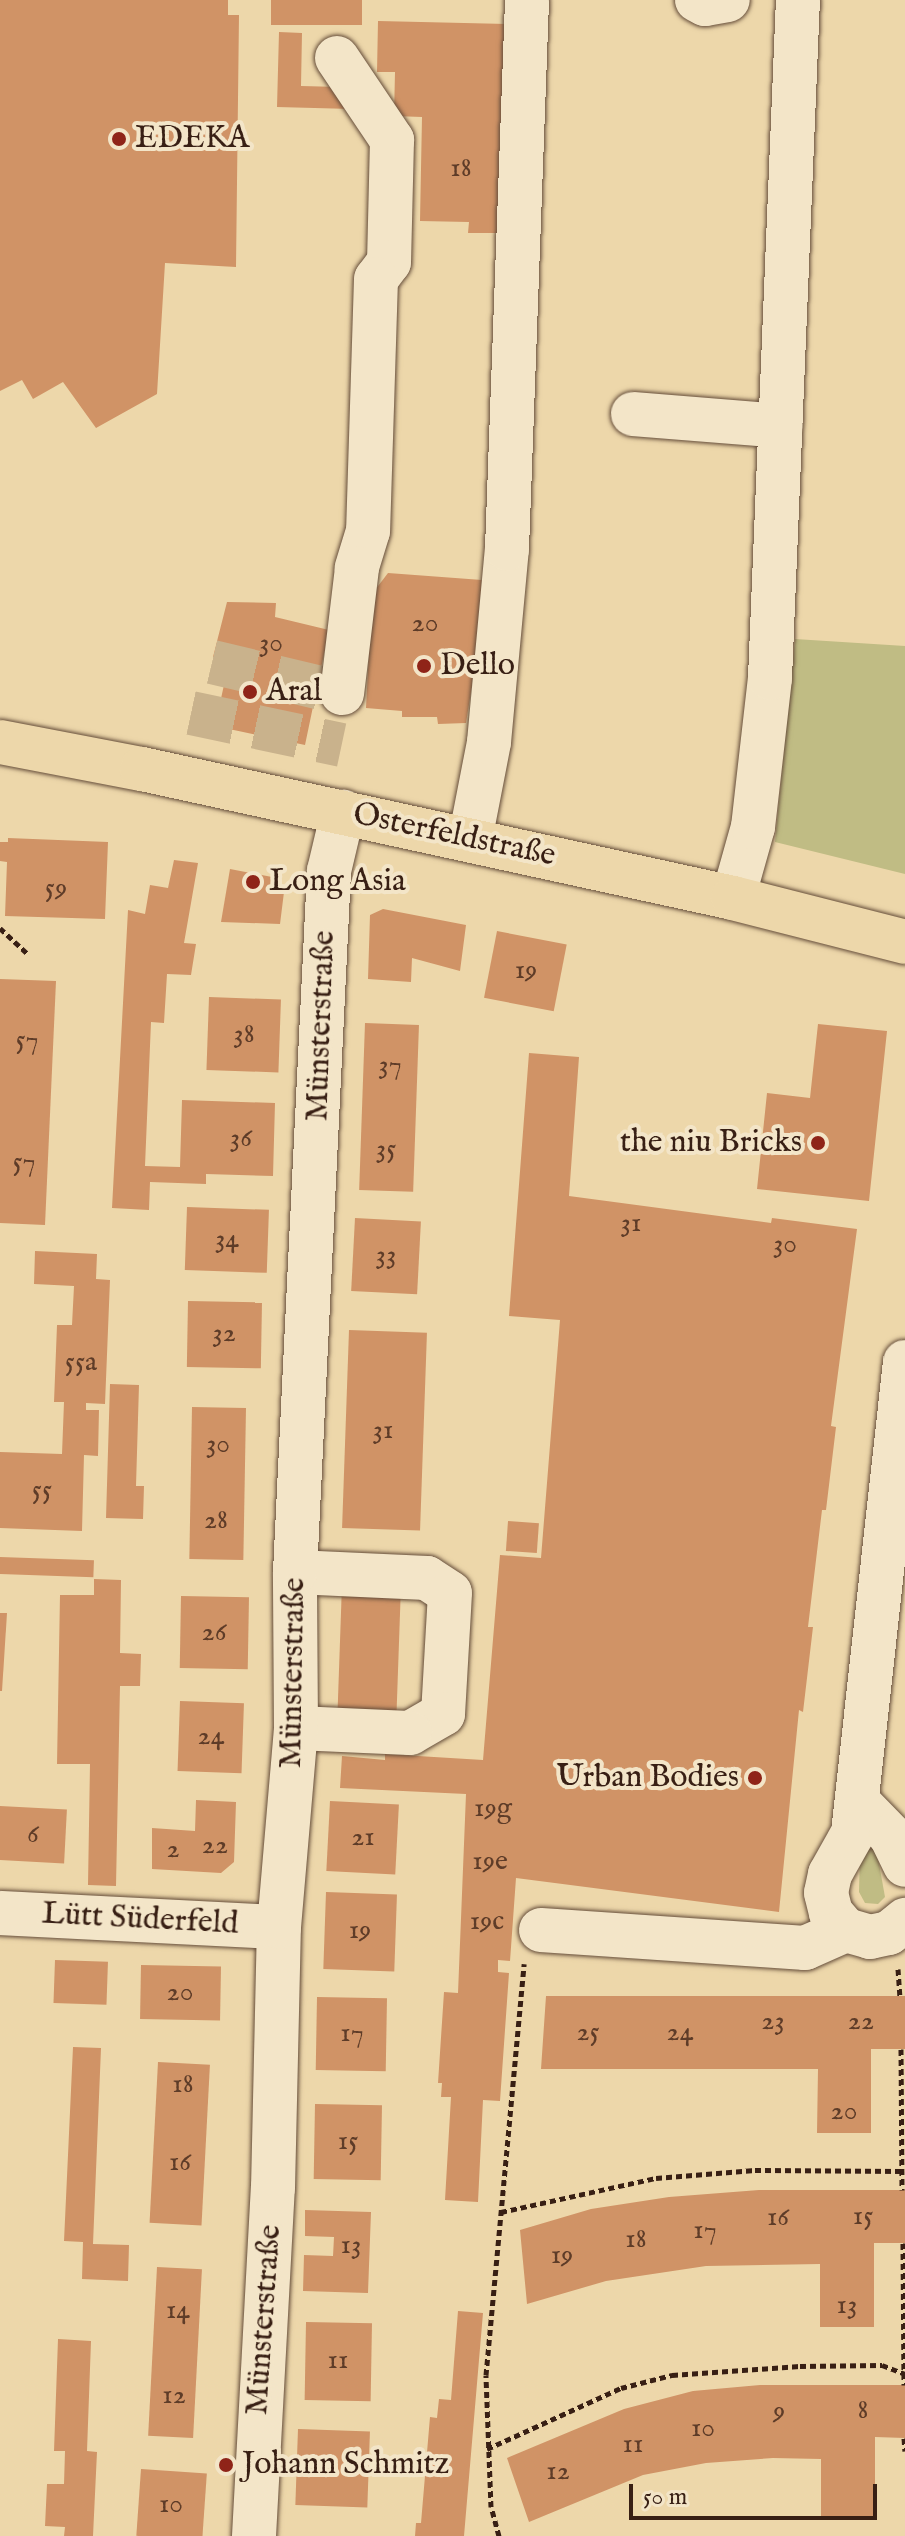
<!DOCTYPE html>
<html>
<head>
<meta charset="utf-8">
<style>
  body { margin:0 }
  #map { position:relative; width:905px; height:2536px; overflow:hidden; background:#edd7aa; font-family:"IM FELL English",serif }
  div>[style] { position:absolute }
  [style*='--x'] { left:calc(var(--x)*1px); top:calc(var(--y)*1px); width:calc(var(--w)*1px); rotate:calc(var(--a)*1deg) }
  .green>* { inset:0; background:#c0bc84 }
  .building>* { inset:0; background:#d09366; transform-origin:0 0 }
  .minor-tunnel>* { height:44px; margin-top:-22px; transform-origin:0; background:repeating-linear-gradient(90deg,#c9b28c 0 44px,transparent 0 66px) }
  .path>* { height:5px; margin-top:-2.5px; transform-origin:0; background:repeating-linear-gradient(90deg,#381f14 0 6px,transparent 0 10px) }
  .roads { filter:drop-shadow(0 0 2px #654d3a) drop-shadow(0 0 2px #654d3a) }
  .minor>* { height:44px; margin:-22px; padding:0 22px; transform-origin:22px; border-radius:22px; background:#f3e5c8 }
  .major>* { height:44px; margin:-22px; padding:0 22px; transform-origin:22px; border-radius:22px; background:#edd7aa }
  .dots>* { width:22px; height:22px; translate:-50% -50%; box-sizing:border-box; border:4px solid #f3e5c8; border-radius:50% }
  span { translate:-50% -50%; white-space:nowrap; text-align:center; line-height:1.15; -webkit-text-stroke:8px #f3e5c8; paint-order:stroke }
  .number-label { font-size:28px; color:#5e3c28 }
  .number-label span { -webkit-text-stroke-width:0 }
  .poi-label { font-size:32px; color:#381f14 }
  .left { translate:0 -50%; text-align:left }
  .right { translate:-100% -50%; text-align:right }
  .street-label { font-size:32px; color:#381f14 }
  .scale { position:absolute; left:629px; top:2484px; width:248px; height:36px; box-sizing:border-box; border:4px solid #381f14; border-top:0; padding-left:10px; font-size:24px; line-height:28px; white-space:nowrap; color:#381f14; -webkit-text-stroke:6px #f3e5c8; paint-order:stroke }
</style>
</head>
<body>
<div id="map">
  <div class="green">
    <i style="clip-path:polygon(795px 639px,905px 646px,905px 874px,775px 842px)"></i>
    <i style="clip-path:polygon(876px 1847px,885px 1897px,878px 1904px,865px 1903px,859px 1892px,860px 1853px)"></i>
  </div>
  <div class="building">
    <i style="clip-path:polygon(0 0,228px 0,228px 15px,239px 15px,236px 267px,165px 263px,157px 394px,96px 428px,63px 382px,33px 399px,22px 380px,0 391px)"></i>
    <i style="left:271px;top:0;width:91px;height:25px"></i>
    <i style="clip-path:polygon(378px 21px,507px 24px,498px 233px,468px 233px,469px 222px,420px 221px,422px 117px,394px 116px,395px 72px,377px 72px)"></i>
    <i style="clip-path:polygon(279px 32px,302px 33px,301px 86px,340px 87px,352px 109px,277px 107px)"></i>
    <i style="clip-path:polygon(388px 573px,482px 580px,477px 654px,466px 723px,438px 724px,437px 717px,402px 717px,402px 711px,366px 708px,372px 594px)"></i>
    <i style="clip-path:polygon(227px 602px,276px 603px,275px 617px,329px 630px,305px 745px,215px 726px,229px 662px,213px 657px)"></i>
    <i style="clip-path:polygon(8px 838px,108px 842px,105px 919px,5px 916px,7px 862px,0 861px,0 842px,8px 842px)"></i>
    <i style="clip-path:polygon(174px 860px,198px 863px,184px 943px,196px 944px,191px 975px,167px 974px,164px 1023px,151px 1022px,145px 1166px,180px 1167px,182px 1100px,275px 1103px,273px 1176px,206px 1174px,206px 1184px,150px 1182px,149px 1210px,112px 1208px,128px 910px,145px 914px,150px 885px,168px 888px)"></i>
    <i style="clip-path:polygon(230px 869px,272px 877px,284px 892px,280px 924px,221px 922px)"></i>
    <i style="clip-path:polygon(383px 909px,466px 925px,460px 971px,412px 958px,411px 982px,368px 979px,370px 915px)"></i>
    <i style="left:497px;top:931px;width:71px;height:68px;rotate:11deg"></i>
    <i style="clip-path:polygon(0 979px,56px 981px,45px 1225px,0 1223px)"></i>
    <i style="left:209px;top:997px;width:72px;height:73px;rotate:2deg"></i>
    <i style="left:365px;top:1023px;width:54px;height:167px;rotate:2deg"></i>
    <i style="clip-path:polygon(818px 1024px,887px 1031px,869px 1201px,757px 1189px,767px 1093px,810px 1098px)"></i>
    <i style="clip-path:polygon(529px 1053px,579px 1057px,569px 1196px,771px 1223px,772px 1218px,857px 1229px,831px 1426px,836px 1427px,826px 1510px,822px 1510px,808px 1627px,813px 1627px,803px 1712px,799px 1710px,779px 1912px,516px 1878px,510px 1961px,498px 1960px,498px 1972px,509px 1973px,500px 2101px,483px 2100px,478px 2202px,445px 2200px,451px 2097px,441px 2097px,442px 2083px,438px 2083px,444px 1992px,458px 1993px,466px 1794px,340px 1788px,342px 1756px,385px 1760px,385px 1754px,483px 1760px,500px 1555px,541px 1558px,560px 1320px,509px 1316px)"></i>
    <i style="left:187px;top:1207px;width:82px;height:63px;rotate:2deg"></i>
    <i style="left:355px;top:1218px;width:66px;height:73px;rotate:3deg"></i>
    <i style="clip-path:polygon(35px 1251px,97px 1254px,96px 1279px,110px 1280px,105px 1404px,86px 1403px,86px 1410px,99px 1410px,98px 1456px,84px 1455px,82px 1531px,0 1528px,0 1452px,62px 1454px,64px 1402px,54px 1402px,57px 1325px,72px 1325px,74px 1286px,34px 1284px)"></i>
    <i style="left:188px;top:1301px;width:74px;height:66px;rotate:1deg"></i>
    <i style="left:349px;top:1330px;width:78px;height:198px;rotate:2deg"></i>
    <i style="clip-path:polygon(110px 1384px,139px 1385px,136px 1486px,144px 1486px,143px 1519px,106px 1518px)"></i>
    <i style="left:192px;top:1407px;width:54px;height:152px;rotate:1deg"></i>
    <i style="left:508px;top:1521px;width:31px;height:30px;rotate:4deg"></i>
    <i style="left:0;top:1557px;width:94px;height:17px;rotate:2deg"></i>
    <i style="clip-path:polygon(94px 1579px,121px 1580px,120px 1653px,141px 1654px,140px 1686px,120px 1686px,116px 1886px,88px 1885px,90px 1764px,57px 1764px,60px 1595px,94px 1595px)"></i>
    <i style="left:342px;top:1584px;width:59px;height:130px;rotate:2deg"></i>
    <i style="left:181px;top:1596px;width:68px;height:72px;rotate:1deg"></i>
    <i style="clip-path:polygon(0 1613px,7px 1613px,2px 1691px,0 1691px)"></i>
    <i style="left:180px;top:1701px;width:64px;height:70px;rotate:2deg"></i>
    <i style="clip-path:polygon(196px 1800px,236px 1802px,234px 1862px,221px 1873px,152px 1869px,152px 1828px,195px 1831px)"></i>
    <i style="left:330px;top:1801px;width:69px;height:70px;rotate:3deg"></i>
    <i style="left:0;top:1806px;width:67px;height:54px;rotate:3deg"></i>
    <i style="left:326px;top:1892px;width:71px;height:77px;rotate:2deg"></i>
    <i style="left:55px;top:1960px;width:53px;height:43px;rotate:2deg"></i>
    <i style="left:141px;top:1965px;width:80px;height:54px;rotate:1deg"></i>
    <i style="clip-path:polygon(546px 1996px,905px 1996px,905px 2049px,871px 2049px,871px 2133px,817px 2133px,818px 2069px,541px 2069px)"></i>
    <i style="left:317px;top:1997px;width:70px;height:73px;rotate:1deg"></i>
    <i style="clip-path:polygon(73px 2047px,101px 2048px,93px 2244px,129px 2245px,128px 2281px,82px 2279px,83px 2242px,64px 2241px)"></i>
    <i style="left:158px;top:2062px;width:52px;height:161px;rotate:3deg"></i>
    <i style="left:315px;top:2104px;width:67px;height:75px;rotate:1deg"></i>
    <i style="clip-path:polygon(759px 2190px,905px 2190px,905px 2243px,874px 2243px,874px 2327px,820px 2327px,820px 2264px,706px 2266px,606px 2281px,527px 2304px,520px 2230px,591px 2209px,669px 2197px)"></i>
    <i style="clip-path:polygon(305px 2210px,371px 2212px,368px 2293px,303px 2291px,304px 2255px,333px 2256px,334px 2237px,305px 2236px)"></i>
    <i style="left:157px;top:2267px;width:45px;height:169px;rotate:3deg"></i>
    <i style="clip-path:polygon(458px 2311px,483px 2313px,464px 2536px,415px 2536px,416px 2523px,421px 2523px,430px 2417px,437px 2418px,439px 2399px,451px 2400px)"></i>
    <i style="left:306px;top:2322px;width:66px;height:78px;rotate:1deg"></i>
    <i style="clip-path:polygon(58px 2339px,91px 2341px,87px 2451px,97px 2452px,93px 2536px,64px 2536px,65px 2527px,45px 2526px,47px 2484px,64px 2484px,65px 2451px,54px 2451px)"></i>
    <i style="clip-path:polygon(760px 2385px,905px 2385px,905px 2438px,875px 2437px,875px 2520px,821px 2519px,821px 2459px,773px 2458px,706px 2463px,643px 2475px,529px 2522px,507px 2458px,624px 2409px,693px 2391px)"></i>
    <i style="left:298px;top:2429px;width:72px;height:76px;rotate:2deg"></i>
    <i style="left:141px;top:2469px;width:66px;height:67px;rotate:4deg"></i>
  </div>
  <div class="minor-tunnel">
    <i style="--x:212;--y:662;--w:134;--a:13.4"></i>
    <i style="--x:191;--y:713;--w:154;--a:12"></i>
  </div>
  <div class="path">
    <i style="--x:0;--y:928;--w:37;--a:43"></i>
    <i style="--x:898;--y:1969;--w:27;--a:86"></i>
    <i style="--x:901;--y:2049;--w:141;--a:89.6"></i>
    <i style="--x:501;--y:2212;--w:159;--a:-12.4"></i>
    <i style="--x:656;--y:2178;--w:99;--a:-4.6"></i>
    <i style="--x:755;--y:2170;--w:147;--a:0.4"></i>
    <i style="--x:903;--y:2243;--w:142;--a:89.6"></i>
    <i style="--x:904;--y:2438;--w:13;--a:86"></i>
    <i style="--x:487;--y:2449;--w:147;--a:-24.5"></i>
    <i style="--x:621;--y:2388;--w:53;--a:-14.3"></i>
    <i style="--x:672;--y:2375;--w:128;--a:-4"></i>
    <i style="--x:800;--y:2366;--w:82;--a:-0.7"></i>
    <i style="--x:882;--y:2365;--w:25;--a:21"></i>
    <i style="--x:499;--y:2536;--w:30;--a:-105"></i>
    <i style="--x:491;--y:2507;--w:132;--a:-92.2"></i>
    <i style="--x:486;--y:2375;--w:413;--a:-84.7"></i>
  </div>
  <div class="roads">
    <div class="minor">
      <i style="--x:697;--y:0;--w:9;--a:27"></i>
      <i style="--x:705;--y:4;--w:23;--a:-10"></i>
      <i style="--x:337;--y:58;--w:99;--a:56.1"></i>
      <i style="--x:392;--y:140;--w:122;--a:91.4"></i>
      <i style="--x:389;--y:262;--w:21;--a:127"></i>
      <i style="--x:376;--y:279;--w:252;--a:91.8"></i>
      <i style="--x:368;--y:531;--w:39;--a:107"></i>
      <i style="--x:357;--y:568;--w:126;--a:96.8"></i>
      <i style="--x:633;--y:414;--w:148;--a:4.6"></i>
      <i style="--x:470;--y:840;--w:100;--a:-79"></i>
      <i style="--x:489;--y:742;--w:194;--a:-84.7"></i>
      <i style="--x:507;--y:549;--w:549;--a:-87.91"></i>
      <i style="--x:733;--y:898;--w:74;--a:-74.3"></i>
      <i style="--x:753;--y:827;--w:150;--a:-83.5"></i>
      <i style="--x:770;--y:678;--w:679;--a:-87.64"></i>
      <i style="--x:905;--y:1362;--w:474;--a:96.3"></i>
      <i style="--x:853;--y:1833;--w:47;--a:119.3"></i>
      <i style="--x:830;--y:1874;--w:19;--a:102"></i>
      <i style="--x:826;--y:1893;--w:21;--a:76"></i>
      <i style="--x:831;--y:1913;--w:23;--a:49"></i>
      <i style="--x:846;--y:1930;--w:25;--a:16"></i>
      <i style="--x:870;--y:1937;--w:19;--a:-12"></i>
      <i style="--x:889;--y:1933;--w:21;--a:-39"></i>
      <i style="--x:295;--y:1572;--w:132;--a:2.6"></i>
      <i style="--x:427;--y:1578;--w:27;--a:33"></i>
      <i style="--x:450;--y:1593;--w:121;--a:93.3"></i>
      <i style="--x:443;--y:1714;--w:38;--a:150"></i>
      <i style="--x:410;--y:1733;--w:114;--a:-177.5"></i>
      <i style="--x:857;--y:1801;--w:49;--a:45.8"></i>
      <i style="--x:891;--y:1836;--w:32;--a:64"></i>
      <i style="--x:0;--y:1913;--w:279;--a:2.9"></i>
      <i style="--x:541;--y:1930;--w:265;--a:3.9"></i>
      <i style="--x:805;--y:1948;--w:45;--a:-23.7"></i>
      <i style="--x:254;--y:2536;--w:349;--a:-86.9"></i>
      <i style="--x:273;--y:2188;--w:261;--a:-88.7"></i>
      <i style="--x:279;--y:1927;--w:200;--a:-85.1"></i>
      <i style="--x:296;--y:1728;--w:156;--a:-90.4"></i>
      <i style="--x:295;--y:1572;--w:702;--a:-87.22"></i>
      <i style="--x:329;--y:871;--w:61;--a:-76.7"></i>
    </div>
    <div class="major">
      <i style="--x:0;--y:742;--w:145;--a:10.8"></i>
      <i style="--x:142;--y:769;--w:605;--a:12.31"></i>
      <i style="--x:733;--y:898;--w:178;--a:14.3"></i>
    </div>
  </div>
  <div class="dots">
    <i style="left:119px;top:139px;background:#8f2418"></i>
    <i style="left:424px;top:666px;background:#8f2418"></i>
    <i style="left:250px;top:692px;background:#8f2418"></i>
    <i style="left:253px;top:882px;background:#8f2418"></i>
    <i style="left:818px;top:1143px;background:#8f2418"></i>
    <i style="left:755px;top:1778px;background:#8f2418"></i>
    <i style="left:226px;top:2465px;background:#8f2418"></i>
  </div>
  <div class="number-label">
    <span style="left:461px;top:169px">18</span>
    <span style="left:425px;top:624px">20</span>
    <span style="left:271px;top:644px">30</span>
    <span style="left:56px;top:889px">59</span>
    <span style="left:526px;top:971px">19</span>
    <span style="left:244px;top:1035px">38</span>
    <span style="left:27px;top:1041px">57</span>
    <span style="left:390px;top:1066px">37</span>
    <span style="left:241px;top:1139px">36</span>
    <span style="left:386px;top:1150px">35</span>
    <span style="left:24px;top:1163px">57</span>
    <span style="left:631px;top:1224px">31</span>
    <span style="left:227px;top:1240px">34</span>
    <span style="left:785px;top:1245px">30</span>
    <span style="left:386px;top:1256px">33</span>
    <span style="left:224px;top:1334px">32</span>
    <span style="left:81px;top:1363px">55a</span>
    <span style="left:383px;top:1431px">31</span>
    <span style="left:218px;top:1445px">30</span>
    <span style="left:42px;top:1491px">55</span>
    <span style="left:216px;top:1521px">28</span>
    <span style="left:214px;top:1633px">26</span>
    <span style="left:211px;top:1737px">24</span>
    <span style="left:493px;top:1809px">19g</span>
    <span style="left:33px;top:1835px">6</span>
    <span style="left:363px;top:1838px">21</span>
    <span style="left:215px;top:1846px">22</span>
    <span style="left:173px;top:1850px">2</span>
    <span style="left:490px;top:1862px">19e</span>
    <span style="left:487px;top:1922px">19c</span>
    <span style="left:360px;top:1931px">19</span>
    <span style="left:180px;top:1993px">20</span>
    <span style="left:773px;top:2022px">23</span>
    <span style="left:861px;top:2022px">22</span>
    <span style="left:588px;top:2033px">25</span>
    <span style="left:680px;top:2033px">24</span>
    <span style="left:352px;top:2034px">17</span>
    <span style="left:183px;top:2085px">18</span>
    <span style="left:844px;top:2112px">20</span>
    <span style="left:348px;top:2142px">15</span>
    <span style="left:180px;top:2163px">16</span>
    <span style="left:863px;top:2217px">15</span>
    <span style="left:778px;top:2218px">16</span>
    <span style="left:705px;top:2231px">17</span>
    <span style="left:636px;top:2240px">18</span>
    <span style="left:351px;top:2246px">13</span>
    <span style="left:562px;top:2256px">19</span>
    <span style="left:847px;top:2306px">13</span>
    <span style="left:178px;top:2311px">14</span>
    <span style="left:338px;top:2361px">11</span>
    <span style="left:174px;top:2396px">12</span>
    <span style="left:863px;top:2411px">8</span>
    <span style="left:779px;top:2412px">9</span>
    <span style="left:703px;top:2429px">10</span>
    <span style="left:633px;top:2445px">11</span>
    <span style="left:558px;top:2472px">12</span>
    <span style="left:171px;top:2505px">10</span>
  </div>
  <div class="poi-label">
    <span class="left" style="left:135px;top:139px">EDEKA</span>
    <span class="left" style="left:440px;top:666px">Dello</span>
    <span class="left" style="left:266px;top:692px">Aral</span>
    <span class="left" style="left:269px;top:882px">Long Asia</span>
    <span class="right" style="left:802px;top:1143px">the niu Bricks</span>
    <span class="right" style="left:739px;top:1778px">Urban Bodies</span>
    <span class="left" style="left:242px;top:2465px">Johann Schmitz</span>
  </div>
  <div class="street-label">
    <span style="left:454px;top:836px;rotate:12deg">Osterfeldstraße</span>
    <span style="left:322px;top:1026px;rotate:-88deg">Münsterstraße</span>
    <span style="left:294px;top:1673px;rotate:-89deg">Münsterstraße</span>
    <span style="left:140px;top:1920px;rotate:3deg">Lütt Süderfeld</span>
    <span style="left:265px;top:2320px;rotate:-86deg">Münsterstraße</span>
  </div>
  <div class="scale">50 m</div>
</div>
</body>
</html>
